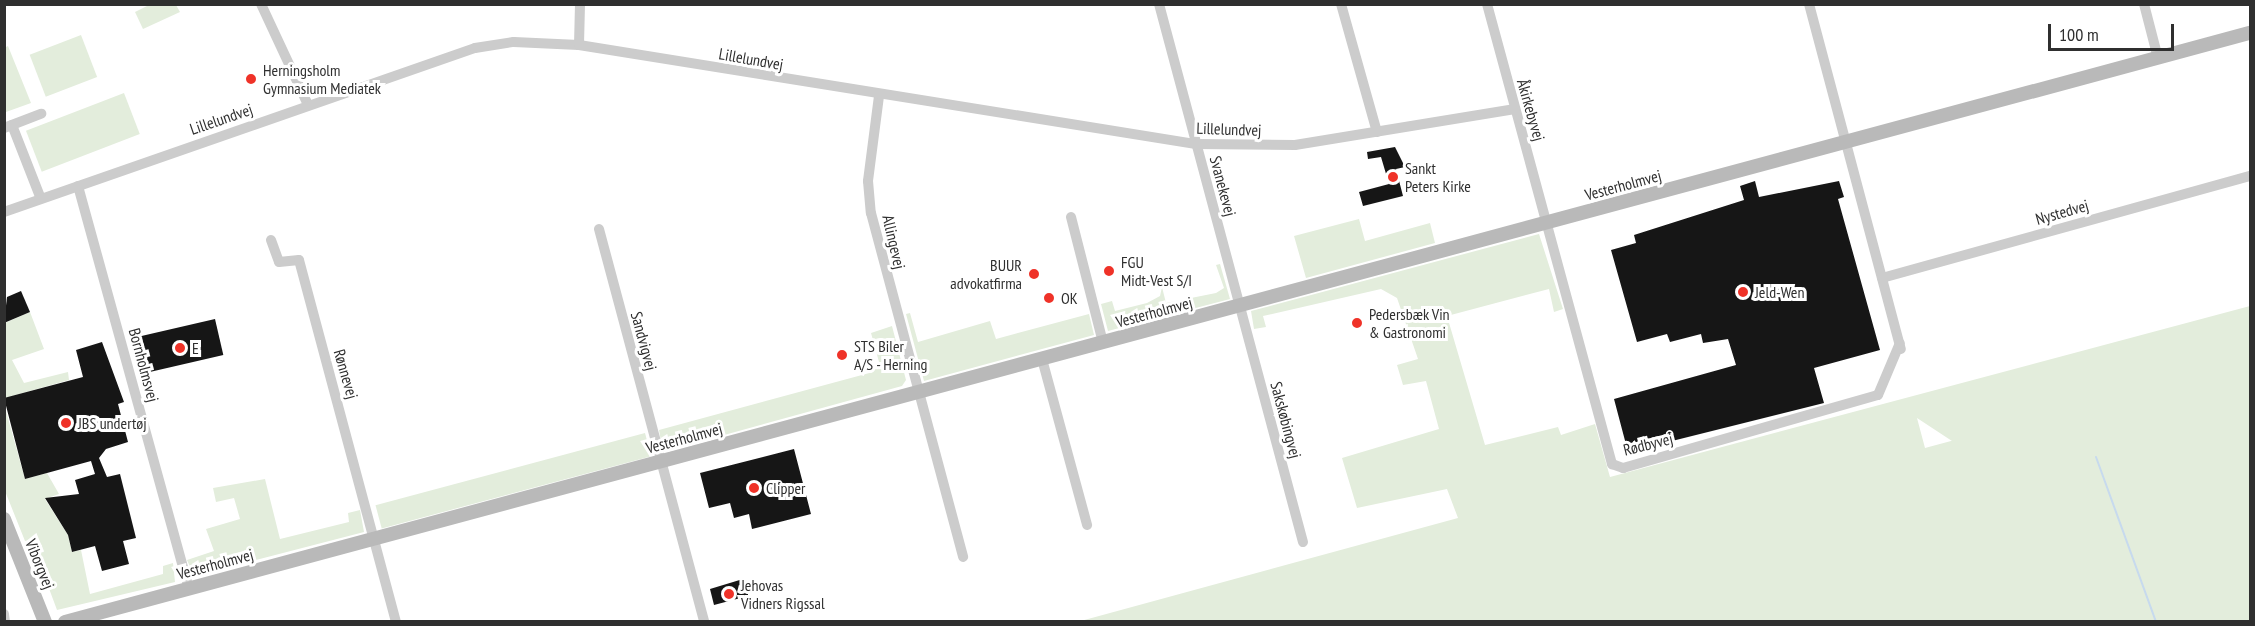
<!DOCTYPE html>
<html>
<head>
<meta charset="utf-8">
<style>
  body { margin:0 }
  #map { position:relative; width:2255px; height:626px; overflow:hidden; background:#fff; font-family:"PT Sans Narrow",sans-serif }
  div>[style] { position:absolute }
  [style*='--x'] { left:calc(var(--x)*1px); top:calc(var(--y)*1px); width:calc(var(--w)*1px); rotate:calc(var(--a)*1deg) }
  .green>* { inset:0; background:#e3eddc; transform-origin:0 0 }
  .stream>* { height:2px; margin:-1px; padding:0 1px; transform-origin:1px; border-radius:1px; background:#c7daee }
  .building>* { inset:0; background:#161616; transform-origin:0 0 }
  .street>* { height:10px; margin:-5px; padding:0 5px; transform-origin:5px; border-radius:5px; background:#ccc }
  .secondary>* { height:14px; margin:-7px; padding:0 7px; transform-origin:7px; border-radius:7px; background:#b9b9b9 }
  .dots>* { width:16px; height:16px; translate:-50% -50%; box-sizing:border-box; border:3px solid #fff; border-radius:50% }
  span { translate:-50% -50%; white-space:nowrap; text-align:center; line-height:1.15; -webkit-text-stroke:6px #fff; paint-order:stroke }
  .street-label { font-size:16px; color:#2f2f2f }
  .poi-label { font-size:16px; color:#2f2f2f }
  .left { translate:0 -50%; text-align:left }
  .right { translate:-100% -50%; text-align:right }
  .frame { position:absolute; inset:0; border:6px solid #2f2f2f; pointer-events:none }
  .scale { position:absolute; left:2048px; top:24px; width:126px; height:27px; box-sizing:border-box; border:3px solid #2f2f2f; border-top:0; padding-left:8px; font-size:18px; line-height:21px; white-space:nowrap; color:#2f2f2f; -webkit-text-stroke:4px #fff; paint-order:stroke }
</style>
</head>
<body>
<div id="map">
  <div class="green">
    <i style="clip-path:polygon(151px 4px,176px 5px,180px 12px,143px 29px,135px 12px)"></i>
    <i style="left:81px;top:35px;width:45px;height:55px;rotate:69deg"></i>
    <i style="clip-path:polygon(8px 46px,31px 103px,6px 112px,4px 48px)"></i>
    <i style="left:124px;top:93px;width:44px;height:105px;rotate:69deg"></i>
    <i style="clip-path:polygon(1359px 219px,1365px 241px,1430px 223px,1435px 243px,1306px 278px,1294px 236px)"></i>
    <i style="clip-path:polygon(evenodd,1539px 234px,1563px 309px,1554px 312px,1549px 289px,1447px 316px,1485px 445px,1558px 427px,1561px 435px,1595px 424px,1610px 477px,2250px 306px,2250px 621px,1077px 622px,1458px 518px,1447px 489px,1357px 508px,1342px 458px,1439px 429px,1426px 381px,1403px 385px,1397px 365px,1418px 359px,1397px 298px,1381px 289px,1263px 316px,1266px 327px,1254px 329px,1251px 311px,1539px 234px,1917px 418px,1952px 441px,1951px 441px,1925px 448px,1917px 418px)"></i>
    <i style="clip-path:polygon(1220px 264px,1230px 299px,1108px 331px,1101px 304px,1112px 301px,1115px 311px,1147px 303px,1160px 296px,1162px 287px,1166px 303px,1216px 293px,1224px 288px,1216px 265px)"></i>
    <i style="clip-path:polygon(30px 312px,44px 349px,12px 360px,24px 383px,68px 372px,69px 380px,5px 398px,5px 323px)"></i>
    <i style="clip-path:polygon(910px 313px,918px 342px,990px 321px,996px 339px,1089px 314px,1094px 335px,924px 381px,906px 314px)"></i>
    <i style="clip-path:polygon(892px 326px,906px 380px,902px 386px,670px 450px,661px 441px,659px 430px,873px 372px,879px 362px,871px 333px)"></i>
    <i style="clip-path:polygon(4px 404px,25px 479px,47px 473px,59px 494px,45px 499px,68px 535px,72px 552px,81px 550px,90px 594px,163px 574px,163px 566px,173px 563px,175px 582px,57px 610px,31px 540px,25px 541px,5px 491px)"></i>
    <i style="left:645px;top:433px;width:24px;height:279px;rotate:75deg"></i>
    <i style="clip-path:polygon(265px 479px,280px 539px,349px 522px,348px 513px,360px 510px,364px 532px,194px 576px,187px 560px,214px 551px,206px 529px,240px 519px,234px 498px,216px 502px,213px 488px)"></i>
  </div>
  <div class="stream">
    <i style="--x:2096;--y:457;--w:176;--a:70"></i>
  </div>
  <div class="building">
    <i style="clip-path:polygon(1395px 147px,1405px 167px,1396px 169px,1403px 196px,1363px 206px,1359px 192px,1389px 184px,1381px 157px,1368px 159px,1367px 152px)"></i>
    <i style="clip-path:polygon(1755px 181px,1759px 197px,1839px 181px,1844px 197px,1838px 199px,1880px 350px,1814px 368px,1824px 403px,1628px 452px,1614px 399px,1736px 365px,1728px 339px,1703px 343px,1701px 334px,1670px 342px,1667px 334px,1637px 342px,1611px 250px,1636px 243px,1634px 235px,1744px 200px,1740px 186px)"></i>
    <i style="clip-path:polygon(21px 291px,30px 312px,4px 323px,7px 297px)"></i>
    <i style="left:215px;top:319px;width:37px;height:81px;rotate:77deg"></i>
    <i style="clip-path:polygon(102px 342px,124px 402px,118px 404px,128px 442px,106px 449px,99px 458px,107px 477px,120px 474px,136px 538px,123px 541px,129px 564px,102px 571px,95px 546px,72px 552px,68px 535px,45px 498px,79px 494px,75px 480px,95px 474px,91px 461px,25px 479px,4px 398px,83px 377px,76px 350px)"></i>
    <i style="clip-path:polygon(794px 449px,811px 514px,752px 529px,749px 514px,734px 518px,730px 503px,709px 508px,700px 473px)"></i>
    <i style="clip-path:polygon(743px 579px,748px 582px,748px 596px,714px 605px,710px 589px)"></i>
  </div>
  <div class="street">
    <i style="--x:261;--y:4;--w:111;--a:65"></i>
    <i style="--x:1159;--y:4;--w:557;--a:75.02"></i>
    <i style="--x:1341;--y:4;--w:133;--a:74.3"></i>
    <i style="--x:1487;--y:4;--w:477;--a:74.8"></i>
    <i style="--x:1612;--y:464;--w:12;--a:20"></i>
    <i style="--x:1623;--y:468;--w:265;--a:-16"></i>
    <i style="--x:1878;--y:395;--w:56;--a:-67.1"></i>
    <i style="--x:1809;--y:4;--w:357;--a:75.1"></i>
    <i style="--x:2144;--y:4;--w:56;--a:75.5"></i>
    <i style="--x:579;--y:45;--w:41;--a:-88.6"></i>
    <i style="--x:879;--y:96;--w:86;--a:97.4"></i>
    <i style="--x:868;--y:181;--w:32;--a:85"></i>
    <i style="--x:871;--y:213;--w:356;--a:75"></i>
    <i style="--x:12;--y:125;--w:79;--a:68.6"></i>
    <i style="--x:4;--y:128;--w:40;--a:-21"></i>
    <i style="--x:78;--y:186;--w:417;--a:74.6"></i>
    <i style="--x:4;--y:212;--w:499;--a:-19.2"></i>
    <i style="--x:475;--y:48;--w:39;--a:-9"></i>
    <i style="--x:514;--y:42;--w:65;--a:2.6"></i>
    <i style="--x:579;--y:45;--w:625;--a:9.12"></i>
    <i style="--x:1196;--y:144;--w:99;--a:0.6"></i>
    <i style="--x:1295;--y:145;--w:223;--a:-9.3"></i>
    <i style="--x:1071;--y:217;--w:130;--a:75.7"></i>
    <i style="--x:599;--y:229;--w:407;--a:75"></i>
    <i style="--x:271;--y:240;--w:23;--a:70"></i>
    <i style="--x:279;--y:262;--w:20;--a:-6"></i>
    <i style="--x:299;--y:260;--w:375;--a:75"></i>
    <i style="--x:1882;--y:278;--w:382;--a:-15.5"></i>
    <i style="--x:1042;--y:359;--w:172;--a:74.8"></i>
    <i style="--x:4;--y:614;--w:8;--a:83"></i>
  </div>
  <div class="secondary">
    <i style="--x:4;--y:519;--w:111;--a:68.3"></i>
    <i style="--x:65;--y:622;--w:2263;--a:-15.09"></i>
  </div>
  <div class="dots">
    <i style="left:251px;top:79px;background:#ef3228"></i>
    <i style="left:1393px;top:177px;background:#ef3228"></i>
    <i style="left:1109px;top:271px;background:#ef3228"></i>
    <i style="left:1034px;top:274px;background:#ef3228"></i>
    <i style="left:1743px;top:292px;background:#ef3228"></i>
    <i style="left:1049px;top:298px;background:#ef3228"></i>
    <i style="left:1357px;top:323px;background:#ef3228"></i>
    <i style="left:180px;top:348px;background:#ef3228"></i>
    <i style="left:842px;top:355px;background:#ef3228"></i>
    <i style="left:66px;top:423px;background:#ef3228"></i>
    <i style="left:754px;top:488px;background:#ef3228"></i>
    <i style="left:729px;top:594px;background:#ef3228"></i>
  </div>
  <div class="street-label">
    <span style="left:751px;top:59px;rotate:10deg">Lillelundvej</span>
    <span style="left:1531px;top:110px;rotate:74deg">Åkirkebyvej</span>
    <span style="left:221px;top:119px;rotate:-19deg">Lillelundvej</span>
    <span style="left:1229px;top:129px;rotate:2deg">Lillelundvej</span>
    <span style="left:1623px;top:185px;rotate:-15deg">Vesterholmvej</span>
    <span style="left:1223px;top:186px;rotate:75deg">Svanekevej</span>
    <span style="left:2062px;top:212px;rotate:-16deg">Nystedvej</span>
    <span style="left:894px;top:242px;rotate:77deg">Allingevej</span>
    <span style="left:1154px;top:312px;rotate:-15deg">Vesterholmvej</span>
    <span style="left:644px;top:341px;rotate:75deg">Sandvigvej</span>
    <span style="left:144px;top:365px;rotate:75deg">Bornholmsvej</span>
    <span style="left:346px;top:374px;rotate:74deg">Rønnevej</span>
    <span style="left:1286px;top:420px;rotate:75deg">Sakskøbingvej</span>
    <span style="left:684px;top:438px;rotate:-15deg">Vesterholmvej</span>
    <span style="left:1648px;top:444px;rotate:-14deg">Rødbyvej</span>
    <span style="left:40px;top:564px;rotate:68deg">Viborgvej</span>
    <span style="left:215px;top:564px;rotate:-15deg">Vesterholmvej</span>
  </div>
  <div class="poi-label">
    <span class="left" style="left:263px;top:79px">Herningsholm<br>Gymnasium Mediatek</span>
    <span class="left" style="left:1405px;top:177px">Sankt<br>Peters Kirke</span>
    <span class="left" style="left:1121px;top:271px">FGU<br>Midt-Vest S/I</span>
    <span class="right" style="left:1022px;top:274px">BUUR<br>advokatfirma</span>
    <span class="left" style="left:1755px;top:292px">Jeld-Wen</span>
    <span class="left" style="left:1061px;top:298px">OK</span>
    <span class="left" style="left:1369px;top:323px">Pedersbæk Vin<br>&amp; Gastronomi</span>
    <span class="left" style="left:854px;top:355px">STS Biler<br>A/S - Herning</span>
    <span class="left" style="left:192px;top:348px">E</span>
    <span class="left" style="left:78px;top:423px">JBS undertøj</span>
    <span class="left" style="left:766px;top:488px">Clipper</span>
    <span class="left" style="left:741px;top:594px">Jehovas<br>Vidners Rigssal</span>
  </div>
  <div class="frame"></div>
  <div class="scale">100 m</div>
</div>
</body>
</html>
